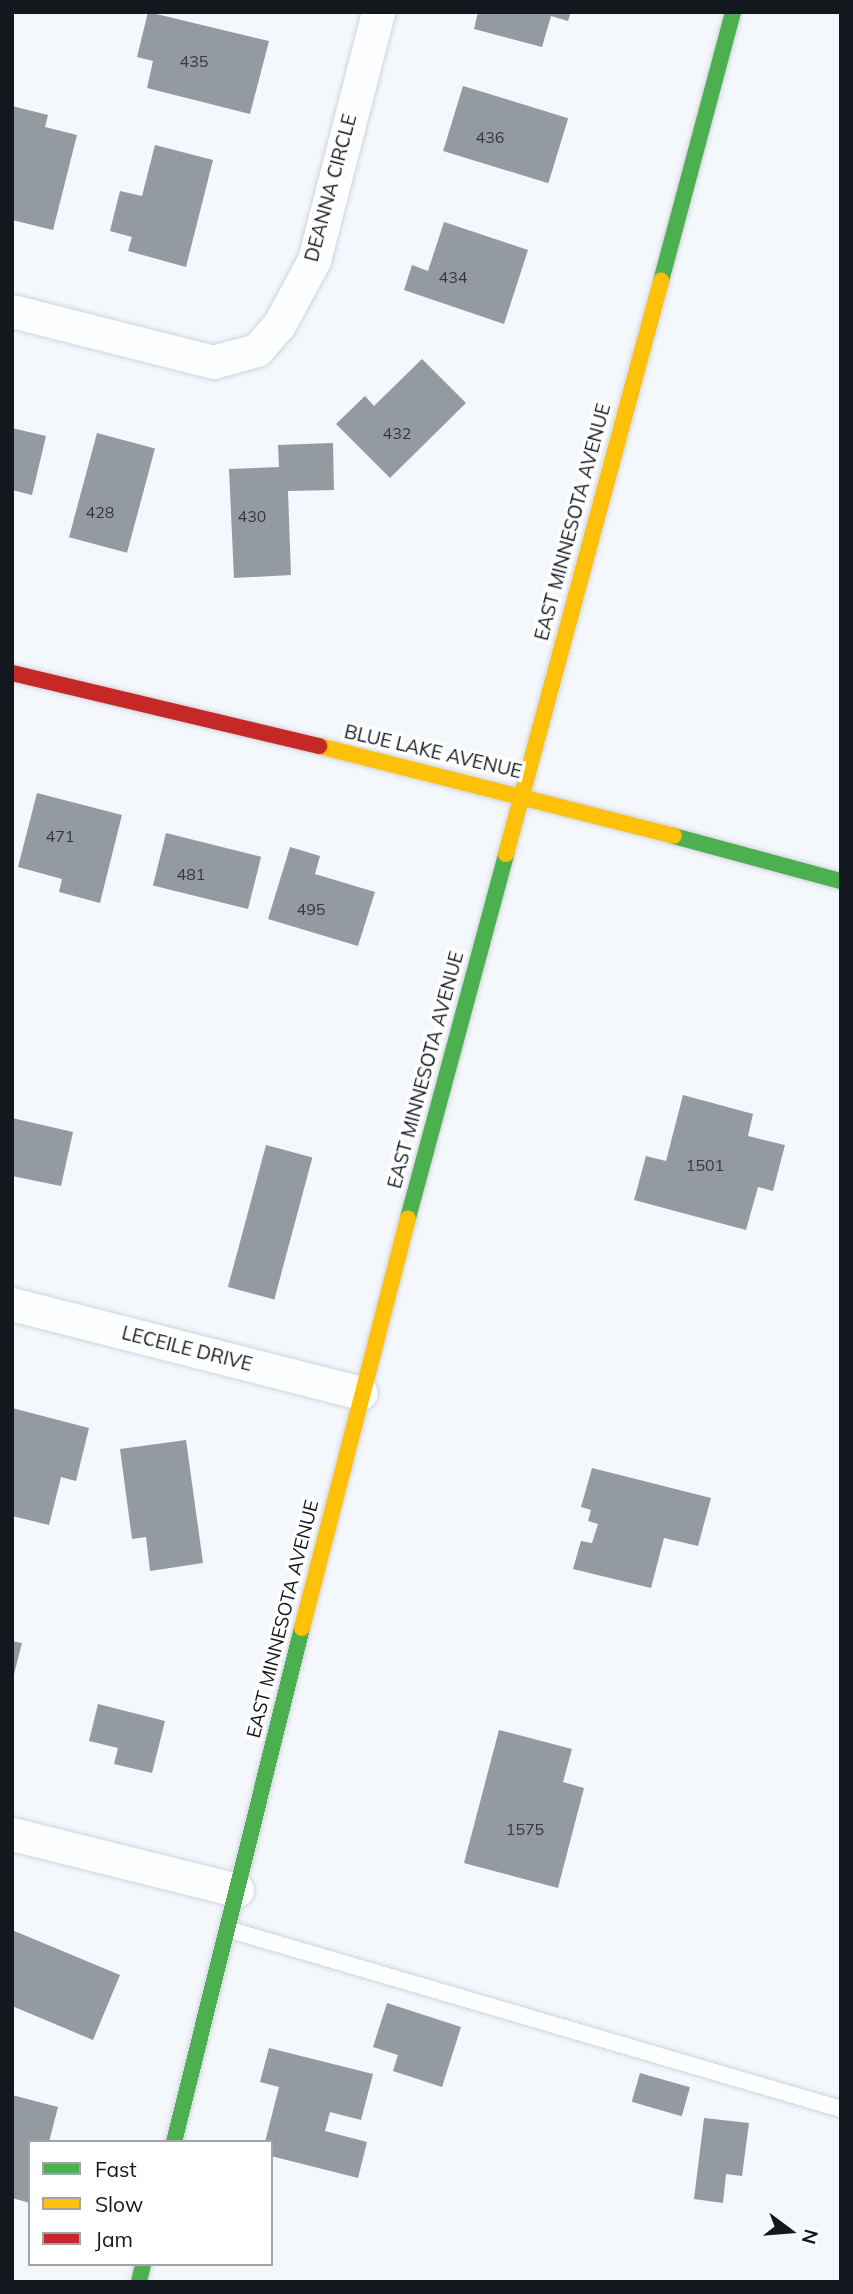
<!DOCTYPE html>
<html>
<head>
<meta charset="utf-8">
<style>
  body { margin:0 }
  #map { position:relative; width:853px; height:2294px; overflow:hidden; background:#f4f7fc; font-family:Mulish,sans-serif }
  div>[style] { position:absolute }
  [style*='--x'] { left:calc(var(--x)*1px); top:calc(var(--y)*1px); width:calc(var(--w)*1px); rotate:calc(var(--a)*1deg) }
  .building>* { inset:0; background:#949aa2; transform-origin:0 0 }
  .roads { filter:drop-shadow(0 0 2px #d1d5dc) drop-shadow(0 0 2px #d1d5dc) }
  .lane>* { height:16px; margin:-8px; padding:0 8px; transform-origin:8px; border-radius:8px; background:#fdfeff }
  .street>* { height:33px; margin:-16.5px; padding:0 16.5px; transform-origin:16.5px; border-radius:16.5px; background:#fdfeff }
  .fast>* { height:16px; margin:-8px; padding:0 8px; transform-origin:8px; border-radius:8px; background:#4caf50 }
  .slow>* { height:16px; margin:-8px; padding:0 8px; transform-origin:8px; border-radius:8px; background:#ffc107 }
  .jam>* { height:16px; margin:-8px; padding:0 8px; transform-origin:8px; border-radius:8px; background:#c62828 }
  span { translate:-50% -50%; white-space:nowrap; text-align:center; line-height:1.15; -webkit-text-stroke:7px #fff; paint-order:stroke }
  .number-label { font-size:16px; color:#333840 }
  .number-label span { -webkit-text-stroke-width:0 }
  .street-label { font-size:19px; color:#13181f }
  .frame { position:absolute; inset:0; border:14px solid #13181f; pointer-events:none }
  .legend { position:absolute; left:28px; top:2140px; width:245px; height:126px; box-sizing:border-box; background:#fff; border:2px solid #a1a3a5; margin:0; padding:9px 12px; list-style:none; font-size:21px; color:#13181f }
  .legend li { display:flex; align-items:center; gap:14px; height:35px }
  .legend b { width:35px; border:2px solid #a1a3a5 }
  .north { position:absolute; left:755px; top:2196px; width:70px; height:70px; -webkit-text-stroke:5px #fff; paint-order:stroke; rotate:106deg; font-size:19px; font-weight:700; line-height:28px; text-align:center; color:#13181f }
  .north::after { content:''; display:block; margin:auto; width:24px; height:32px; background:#13181f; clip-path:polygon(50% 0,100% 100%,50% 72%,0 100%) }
</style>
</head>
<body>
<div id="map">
  <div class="building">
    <i style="clip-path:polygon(148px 12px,269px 41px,250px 114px,147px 88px,153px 61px,137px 57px)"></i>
    <i style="clip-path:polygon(478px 12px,571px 12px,568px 21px,551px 16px,542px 47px,474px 29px)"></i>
    <i style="left:463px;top:86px;width:110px;height:68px;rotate:17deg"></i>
    <i style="clip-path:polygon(12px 106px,48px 115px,45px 127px,77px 135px,53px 230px,12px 220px)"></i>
    <i style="clip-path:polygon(155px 145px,213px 160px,186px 267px,128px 251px,132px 237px,110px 231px,120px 191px,142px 196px)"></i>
    <i style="clip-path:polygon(444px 222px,528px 250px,504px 324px,404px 290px,412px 265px,428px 271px)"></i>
    <i style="clip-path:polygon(422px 359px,466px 403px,390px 478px,336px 424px,365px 396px,374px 406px)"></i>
    <i style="clip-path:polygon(12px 428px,46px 436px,32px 495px,12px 490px)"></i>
    <i style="left:97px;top:433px;width:60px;height:108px;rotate:15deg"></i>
    <i style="clip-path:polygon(333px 443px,334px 490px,288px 491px,291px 575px,234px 578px,229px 469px,279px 467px,278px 445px)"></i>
    <i style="clip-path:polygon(37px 793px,122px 815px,100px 903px,59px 892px,62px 879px,18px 867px)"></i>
    <i style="left:166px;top:833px;width:98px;height:54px;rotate:14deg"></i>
    <i style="clip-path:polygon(290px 847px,320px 856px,315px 874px,375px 892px,358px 946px,268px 919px)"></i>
    <i style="clip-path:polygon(683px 1095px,753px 1114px,748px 1136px,785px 1145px,773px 1191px,758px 1187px,746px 1230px,634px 1200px,646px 1156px,666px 1161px)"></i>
    <i style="clip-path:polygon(12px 1118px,73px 1132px,61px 1186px,12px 1176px)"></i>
    <i style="left:266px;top:1145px;width:48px;height:147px;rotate:15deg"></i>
    <i style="clip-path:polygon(12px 1408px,89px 1428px,76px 1481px,61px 1477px,49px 1525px,12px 1516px)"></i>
    <i style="clip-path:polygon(186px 1440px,203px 1563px,150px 1571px,146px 1537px,132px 1539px,120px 1449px)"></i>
    <i style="clip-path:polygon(592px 1468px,711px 1498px,698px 1546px,664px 1538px,651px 1588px,573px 1569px,581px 1541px,592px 1543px,598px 1524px,588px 1521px,591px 1510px,581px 1507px)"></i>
    <i style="clip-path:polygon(12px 1641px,22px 1643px,13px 1678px,12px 1678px)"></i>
    <i style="clip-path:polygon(98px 1704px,165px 1721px,152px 1773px,114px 1764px,118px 1748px,89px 1741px)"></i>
    <i style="clip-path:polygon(499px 1730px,572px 1749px,563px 1782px,584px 1788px,558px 1888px,464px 1863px)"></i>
    <i style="clip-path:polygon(12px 1930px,120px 1975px,93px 2040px,12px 2006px)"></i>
    <i style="clip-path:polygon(387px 2003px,461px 2027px,442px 2087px,393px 2071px,398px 2055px,373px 2047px)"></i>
    <i style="clip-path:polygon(269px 2048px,373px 2074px,361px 2120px,330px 2112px,325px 2131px,367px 2142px,358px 2178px,271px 2156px,271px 2142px,265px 2142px,279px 2087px,260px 2082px)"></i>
    <i style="left:640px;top:2073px;width:52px;height:30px;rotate:16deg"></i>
    <i style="clip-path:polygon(12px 2095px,58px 2107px,49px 2142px,30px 2142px,30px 2203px,12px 2198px)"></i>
    <i style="clip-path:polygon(704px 2118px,749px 2123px,742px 2176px,726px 2174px,723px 2203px,694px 2199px)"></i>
  </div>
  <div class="roads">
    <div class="lane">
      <i style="--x:227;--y:1929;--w:640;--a:16.34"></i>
    </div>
    <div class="street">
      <i style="--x:12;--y:311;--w:207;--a:14.2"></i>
      <i style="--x:213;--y:362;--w:46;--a:-15.3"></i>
      <i style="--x:257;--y:350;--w:33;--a:-49"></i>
      <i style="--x:279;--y:325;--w:74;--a:-61.7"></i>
      <i style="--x:314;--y:260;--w:256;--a:-75.5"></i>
      <i style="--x:12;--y:1304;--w:360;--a:14.3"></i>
      <i style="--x:12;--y:1834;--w:232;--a:14"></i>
    </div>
    <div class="fast">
      <i style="--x:661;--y:281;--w:278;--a:-75"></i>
      <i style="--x:674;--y:836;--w:173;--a:15.1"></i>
      <i style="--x:408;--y:1218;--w:377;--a:-74.9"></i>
      <i style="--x:174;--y:2142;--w:530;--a:-76.02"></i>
      <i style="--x:139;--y:2282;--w:18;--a:-77"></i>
    </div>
    <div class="slow">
      <i style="--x:319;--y:746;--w:366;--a:14.2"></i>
      <i style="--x:506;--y:854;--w:594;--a:-74.86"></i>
      <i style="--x:302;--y:1628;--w:423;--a:-75.5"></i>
    </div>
    <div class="jam">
      <i style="--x:12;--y:673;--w:316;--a:13.4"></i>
    </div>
  </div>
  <div class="number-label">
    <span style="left:194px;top:61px">435</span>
    <span style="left:490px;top:137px">436</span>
    <span style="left:453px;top:277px">434</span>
    <span style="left:397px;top:433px">432</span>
    <span style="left:100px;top:512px">428</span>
    <span style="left:252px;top:516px">430</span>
    <span style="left:60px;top:836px">471</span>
    <span style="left:191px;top:874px">481</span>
    <span style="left:311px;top:909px">495</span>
    <span style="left:705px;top:1165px">1501</span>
    <span style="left:525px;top:1829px">1575</span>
  </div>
  <div class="street-label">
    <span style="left:331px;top:188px;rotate:-75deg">DEANNA CIRCLE</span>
    <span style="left:573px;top:522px;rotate:-75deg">EAST MINNESOTA AVENUE</span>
    <span style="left:433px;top:752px;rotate:13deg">BLUE LAKE AVENUE</span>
    <span style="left:426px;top:1070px;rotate:-75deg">EAST MINNESOTA AVENUE</span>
    <span style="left:187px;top:1349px;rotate:14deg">LECEILE DRIVE</span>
    <span style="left:283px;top:1619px;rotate:-76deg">EAST MINNESOTA AVENUE</span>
  </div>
  <div class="frame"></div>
  <ul class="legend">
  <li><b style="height:9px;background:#4caf50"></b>Fast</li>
  <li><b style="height:9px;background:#ffc107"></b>Slow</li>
  <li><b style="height:9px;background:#c62828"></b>Jam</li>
  </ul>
  <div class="north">N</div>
</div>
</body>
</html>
